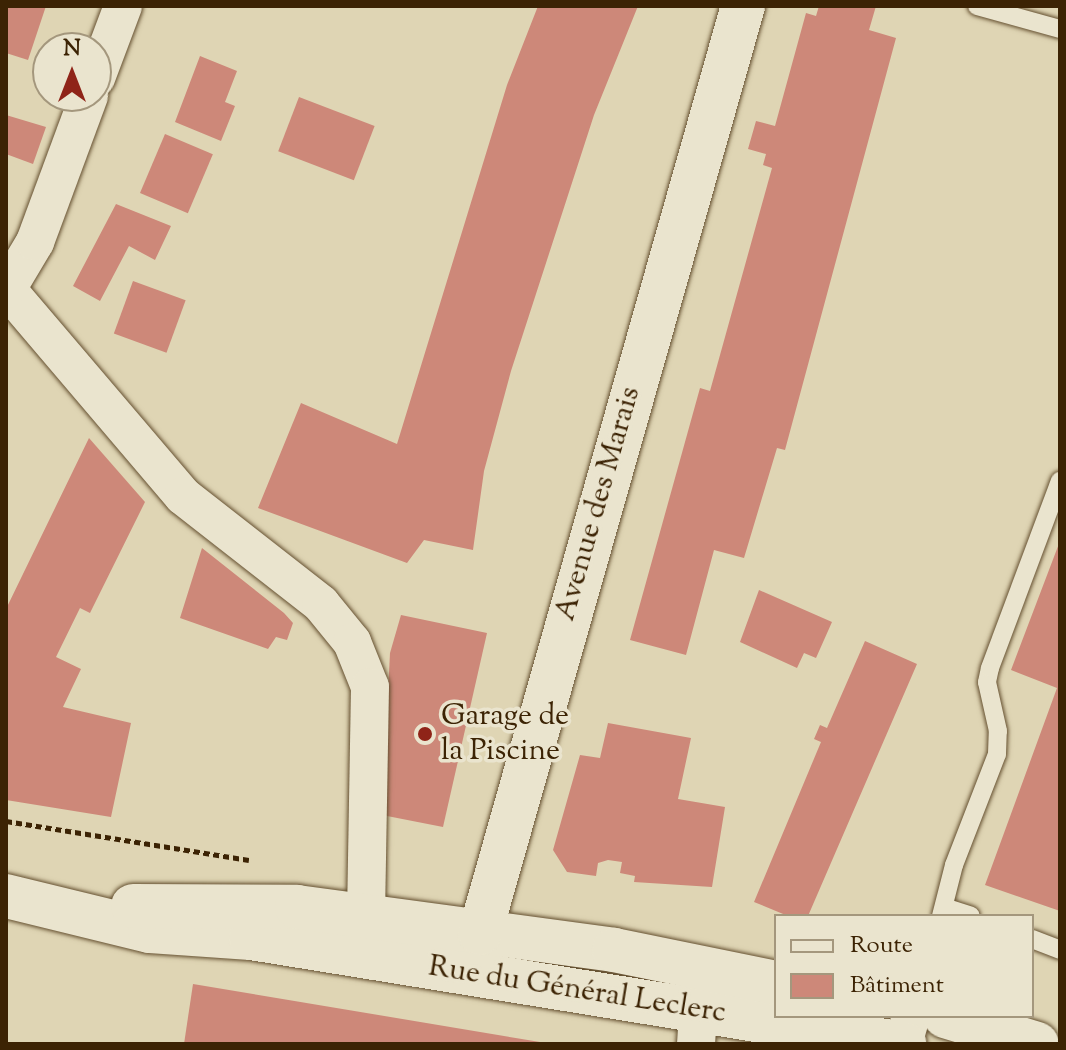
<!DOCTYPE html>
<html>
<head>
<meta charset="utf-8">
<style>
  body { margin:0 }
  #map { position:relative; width:1066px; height:1050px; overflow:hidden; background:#dfd5b4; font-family:"Sorts Mill Goudy",serif }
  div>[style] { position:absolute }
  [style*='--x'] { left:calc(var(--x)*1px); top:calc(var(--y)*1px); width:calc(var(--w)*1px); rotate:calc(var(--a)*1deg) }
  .building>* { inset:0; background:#cd8879; transform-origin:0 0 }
  .path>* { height:5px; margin-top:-2.5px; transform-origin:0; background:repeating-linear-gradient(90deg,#3c2304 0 6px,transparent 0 10px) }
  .roads { filter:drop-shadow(0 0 2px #655030) drop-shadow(0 0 2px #655030) }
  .lane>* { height:18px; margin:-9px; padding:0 9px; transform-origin:9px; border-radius:9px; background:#eae4ce }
  .street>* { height:38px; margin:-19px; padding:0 19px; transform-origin:19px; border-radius:19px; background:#eae4ce }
  .secondary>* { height:44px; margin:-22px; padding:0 22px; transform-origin:22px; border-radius:22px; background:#eae4ce }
  .dots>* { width:22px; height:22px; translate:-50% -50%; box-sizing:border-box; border:4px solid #eae4ce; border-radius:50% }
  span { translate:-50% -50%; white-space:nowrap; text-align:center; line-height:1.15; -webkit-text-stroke:7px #eae4ce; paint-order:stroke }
  .street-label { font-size:30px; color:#3c2304 }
  .poi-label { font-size:30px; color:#3c2304 }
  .left { translate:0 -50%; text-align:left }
  .frame { position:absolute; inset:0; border:8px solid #3c2304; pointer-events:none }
  .legend { position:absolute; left:774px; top:914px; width:260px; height:104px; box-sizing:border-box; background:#eae4ce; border:2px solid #a4977d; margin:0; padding:10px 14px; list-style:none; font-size:24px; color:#3c2304 }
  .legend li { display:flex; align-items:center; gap:16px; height:40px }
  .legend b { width:40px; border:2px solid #a4977d }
  .north { position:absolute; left:32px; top:32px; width:80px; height:80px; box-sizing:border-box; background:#eae4ce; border:2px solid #a4977d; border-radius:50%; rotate:0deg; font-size:22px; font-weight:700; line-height:32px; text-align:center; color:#3c2304 }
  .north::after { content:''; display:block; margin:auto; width:28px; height:36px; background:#8f2418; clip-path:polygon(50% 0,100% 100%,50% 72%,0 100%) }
</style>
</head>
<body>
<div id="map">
  <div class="building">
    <i style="clip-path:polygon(6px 6px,46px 6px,28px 60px,6px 53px)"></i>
    <i style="clip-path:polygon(538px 6px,638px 6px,594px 115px,511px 371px,484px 471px,473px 550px,424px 540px,407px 563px,258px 508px,301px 403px,397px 444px,507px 85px)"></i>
    <i style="clip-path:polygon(819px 6px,876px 6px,869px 30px,896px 38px,785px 450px,777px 448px,744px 558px,714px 550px,686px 655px,630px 640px,700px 388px,710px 391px,772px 168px,763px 165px,766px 154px,748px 149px,756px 121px,775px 126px,806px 13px,816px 16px)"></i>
    <i style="clip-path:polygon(200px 56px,237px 71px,225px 102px,235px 106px,221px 141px,175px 122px)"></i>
    <i style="left:299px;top:97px;width:81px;height:58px;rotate:21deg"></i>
    <i style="clip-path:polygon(6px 115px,46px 127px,33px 164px,6px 154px)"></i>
    <i style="left:165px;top:134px;width:52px;height:64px;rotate:23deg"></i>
    <i style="clip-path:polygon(116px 204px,171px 226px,155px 260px,129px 246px,100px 301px,73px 286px)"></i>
    <i style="left:133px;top:281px;width:56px;height:56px;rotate:20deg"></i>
    <i style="clip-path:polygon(89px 438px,145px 502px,90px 613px,80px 608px,56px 657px,81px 669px,63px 707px,131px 723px,111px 817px,6px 800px,6px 609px)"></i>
    <i style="clip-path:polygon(1060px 541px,1060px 911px,985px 885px,1057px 688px,1011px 670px)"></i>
    <i style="clip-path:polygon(202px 548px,284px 613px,293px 623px,287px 640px,276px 637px,268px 649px,180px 618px)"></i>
    <i style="clip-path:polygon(759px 590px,832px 622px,816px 658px,804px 653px,797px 668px,740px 642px)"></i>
    <i style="clip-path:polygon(401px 615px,487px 633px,443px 827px,382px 815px,390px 653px)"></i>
    <i style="clip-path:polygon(865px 641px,917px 664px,808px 916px,788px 916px,754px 902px,821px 742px,814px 739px,820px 725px,827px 728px)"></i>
    <i style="clip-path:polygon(608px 723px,691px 738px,678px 799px,725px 807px,712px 887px,634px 882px,635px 876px,620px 873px,622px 862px,608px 860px,598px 863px,596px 876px,567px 872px,553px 850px,580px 755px,600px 758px)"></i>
    <i style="clip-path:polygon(193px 984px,540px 1042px,540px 1044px,184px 1044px)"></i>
  </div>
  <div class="path">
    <i style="--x:6;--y:821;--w:246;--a:9.1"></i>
  </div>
  <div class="roads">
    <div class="lane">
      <i style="--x:977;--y:6;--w:86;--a:15.5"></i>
      <i style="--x:944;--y:907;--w:28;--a:18"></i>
      <i style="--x:941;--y:916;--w:53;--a:-75.7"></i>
      <i style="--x:954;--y:865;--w:119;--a:-68.8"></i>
      <i style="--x:997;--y:754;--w:23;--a:-88"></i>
      <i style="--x:998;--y:731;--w:50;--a:-102.7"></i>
      <i style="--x:987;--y:682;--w:14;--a:-78"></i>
      <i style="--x:990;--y:668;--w:200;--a:-69.5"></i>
      <i style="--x:1032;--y:939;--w:30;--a:21"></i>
    </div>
    <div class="street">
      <i style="--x:96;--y:78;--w:77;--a:-69.4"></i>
      <i style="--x:6;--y:288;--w:273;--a:49.6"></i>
      <i style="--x:183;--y:496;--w:175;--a:38"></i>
      <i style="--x:321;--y:604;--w:49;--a:50.8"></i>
      <i style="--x:352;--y:642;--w:48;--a:68.2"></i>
      <i style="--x:370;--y:687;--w:229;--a:91"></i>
      <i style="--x:7;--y:289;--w:55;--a:-59.2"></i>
      <i style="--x:35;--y:242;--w:156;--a:-69.7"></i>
      <i style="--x:696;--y:1044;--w:61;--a:-86.2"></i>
      <i style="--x:903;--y:1044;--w:29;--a:-74"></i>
    </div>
    <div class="secondary">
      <i style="--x:6;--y:896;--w:148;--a:13.7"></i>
      <i style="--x:150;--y:931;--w:101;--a:4"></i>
      <i style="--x:251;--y:938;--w:662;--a:9.22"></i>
      <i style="--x:133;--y:906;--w:164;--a:0.3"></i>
      <i style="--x:297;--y:907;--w:320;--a:7.7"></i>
      <i style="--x:614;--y:950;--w:165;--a:11.5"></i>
      <i style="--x:480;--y:933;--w:964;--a:-74.16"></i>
      <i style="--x:945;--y:1016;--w:96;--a:16.9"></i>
    </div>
  </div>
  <div class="dots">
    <i style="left:425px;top:734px;background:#8f2418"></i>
  </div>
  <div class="street-label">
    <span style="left:599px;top:504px;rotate:-74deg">Avenue des Marais</span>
    <span style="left:577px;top:991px;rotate:9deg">Rue du Général Leclerc</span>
  </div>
  <div class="poi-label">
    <span class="left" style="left:441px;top:734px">Garage de<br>la Piscine</span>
  </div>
  <div class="frame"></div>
  <ul class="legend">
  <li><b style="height:10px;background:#eae4ce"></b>Route</li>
  <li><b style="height:22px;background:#cd8879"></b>Bâtiment</li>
  </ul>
  <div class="north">N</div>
</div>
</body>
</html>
